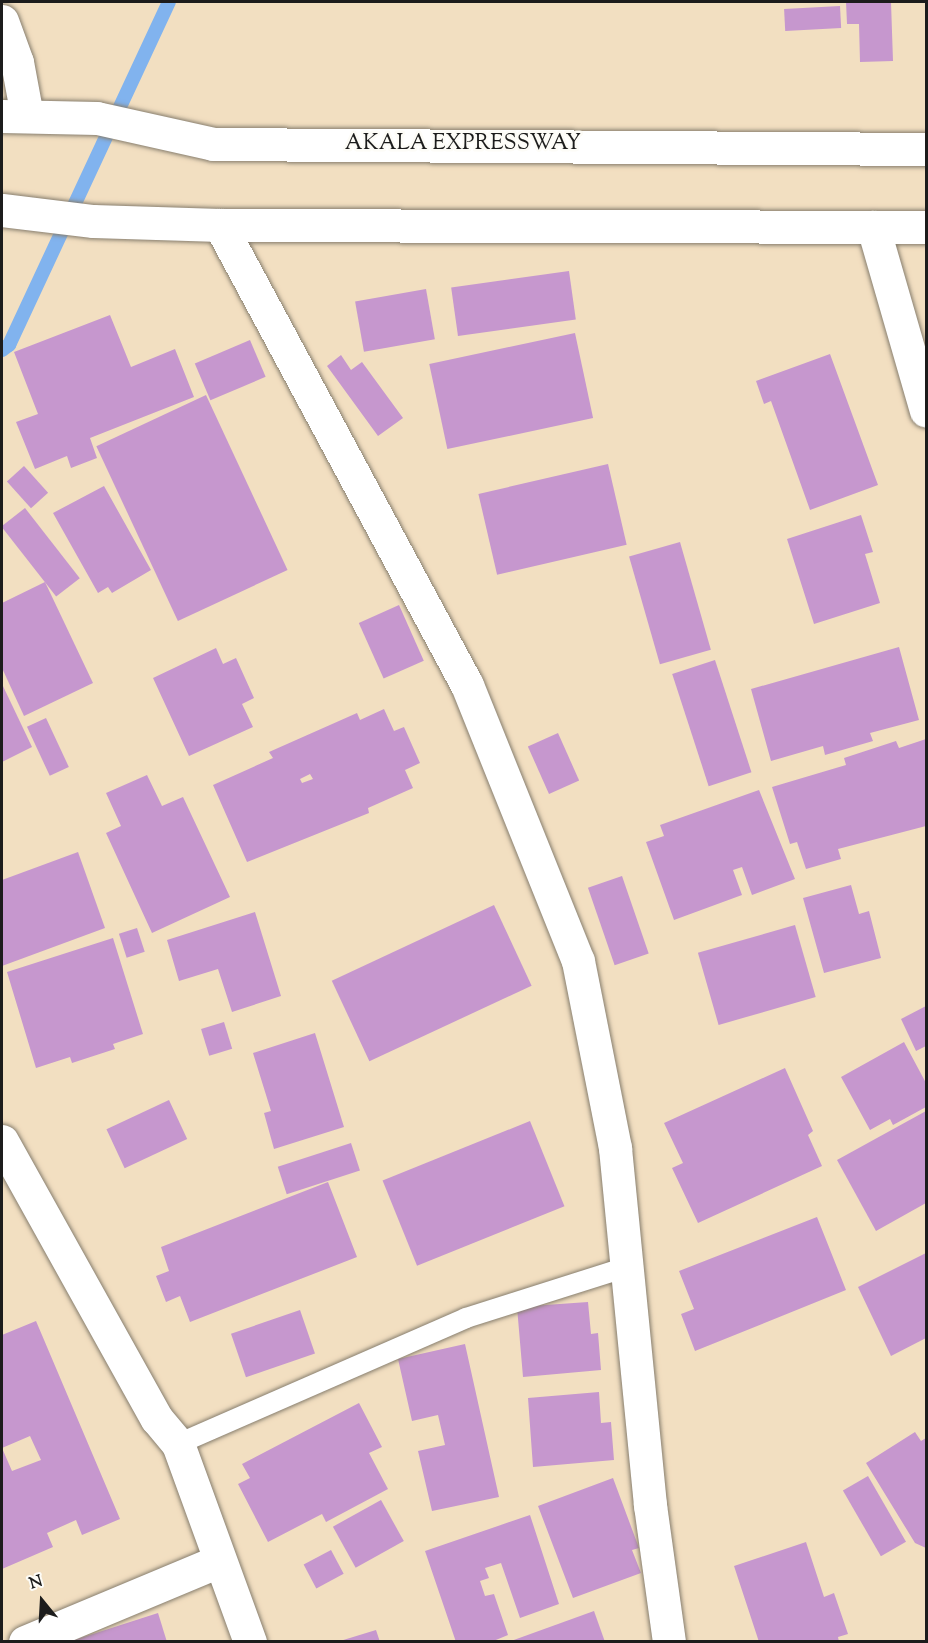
<!DOCTYPE html>
<html>
<head>
<meta charset="utf-8">
<style>
  body { margin:0 }
  #map { position:relative; width:928px; height:1643px; overflow:hidden; background:#f2dfc1; font-family:"Sorts Mill Goudy",serif }
  div>[style] { position:absolute }
  [style*='--x'] { left:calc(var(--x)*1px); top:calc(var(--y)*1px); width:calc(var(--w)*1px); rotate:calc(var(--a)*1deg) }
  .stream>* { height:14px; margin:-7px; padding:0 7px; transform-origin:7px; border-radius:7px; background:#81b3ee }
  .building>* { inset:0; background:#c697ce; transform-origin:0 0 }
  .roads { filter:drop-shadow(0 0 2px #877e6e) drop-shadow(0 0 2px #877e6e) }
  .lane>* { height:20px; margin:-10px; padding:0 10px; transform-origin:10px; border-radius:10px; background:#fff }
  .street>* { height:33px; margin:-16.5px; padding:0 16.5px; transform-origin:16.5px; border-radius:16.5px; background:#fff }
  .primary>* { height:33px; margin:-16.5px; padding:0 16.5px; transform-origin:16.5px; border-radius:16.5px; background:#fff }
  span { translate:-50% -50%; white-space:nowrap; text-align:center; line-height:1.15; -webkit-text-stroke:5px #fdfcf7; paint-order:stroke }
  .street-label { font-size:22px; color:#1c1c1c }
  .frame { position:absolute; inset:0; border:3px solid #1c1c1c; pointer-events:none }
  .north { position:absolute; left:12px; top:1571px; width:60px; height:60px; -webkit-text-stroke:4px #fdfcf7; paint-order:stroke; rotate:342deg; font-size:16px; font-weight:700; line-height:24px; text-align:center; color:#1c1c1c }
  .north::after { content:''; display:block; margin:auto; width:21px; height:27px; background:#1c1c1c; clip-path:polygon(50% 0,100% 100%,50% 72%,0 100%) }
</style>
</head>
<body>
<div id="map">
  <div class="stream">
    <i style="--x:2;--y:350;--w:9;--a:-36"></i>
    <i style="--x:9;--y:345;--w:378;--a:-65"></i>
  </div>
  <div class="building">
    <i style="clip-path:polygon(846px 2px,891px 2px,893px 61px,860px 62px,859px 24px,847px 24px)"></i>
    <i style="left:840px;top:6px;width:22px;height:56px;rotate:87deg"></i>
    <i style="left:569px;top:271px;width:49px;height:119px;rotate:82deg"></i>
    <i style="left:426px;top:289px;width:51px;height:72px;rotate:80deg"></i>
    <i style="clip-path:polygon(110px 315px,131px 367px,175px 349px,194px 397px,90px 438px,97px 458px,71px 468px,67px 456px,35px 469px,16px 422px,38px 414px,14px 352px)"></i>
    <i style="left:575px;top:333px;width:87px;height:149px;rotate:78deg"></i>
    <i style="left:250px;top:340px;width:40px;height:60px;rotate:67deg"></i>
    <i style="clip-path:polygon(830px 354px,878px 485px,810px 510px,771px 401px,764px 404px,756px 381px)"></i>
    <i style="clip-path:polygon(341px 355px,351px 370px,362px 362px,403px 418px,378px 436px,327px 366px)"></i>
    <i style="left:206px;top:395px;width:193px;height:121px;rotate:65deg"></i>
    <i style="left:608px;top:464px;width:83px;height:133px;rotate:77deg"></i>
    <i style="left:24px;top:466px;width:36px;height:23px;rotate:48deg"></i>
    <i style="clip-path:polygon(104px 486px,151px 570px,112px 593px,108px 587px,98px 593px,53px 513px)"></i>
    <i style="left:25px;top:508px;width:89px;height:30px;rotate:52deg"></i>
    <i style="clip-path:polygon(861px 515px,873px 552px,865px 554px,880px 603px,814px 624px,787px 539px)"></i>
    <i style="left:680px;top:542px;width:112px;height:53px;rotate:74deg"></i>
    <i style="clip-path:polygon(45px 582px,93px 683px,24px 716px,2px 668px,2px 603px)"></i>
    <i style="left:399px;top:605px;width:61px;height:44px;rotate:66deg"></i>
    <i style="clip-path:polygon(899px 647px,919px 720px,870px 733px,873px 741px,825px 755px,823px 746px,771px 761px,751px 689px)"></i>
    <i style="clip-path:polygon(216px 648px,223px 664px,236px 658px,254px 698px,242px 704px,253px 727px,189px 756px,153px 678px)"></i>
    <i style="left:715px;top:660px;width:118px;height:45px;rotate:72deg"></i>
    <i style="clip-path:polygon(2px 684px,32px 747px,2px 762px)"></i>
    <i style="clip-path:polygon(evenodd,384px 709px,394px 731px,404px 727px,420px 763px,405px 770px,413px 788px,368px 808px,369px 813px,247px 862px,213px 785px,273px 758px,269px 752px,357px 713px,360px 720px,384px 709px,310px 774px,313px 779px,302px 783px,300px 779px,310px 774px)"></i>
    <i style="left:46px;top:718px;width:54px;height:21px;rotate:65deg"></i>
    <i style="left:558px;top:733px;width:52px;height:33px;rotate:66deg"></i>
    <i style="clip-path:polygon(926px 739px,926px 826px,838px 849px,841px 859px,806px 869px,797px 842px,790px 844px,772px 787px,846px 765px,844px 758px,896px 741px,899px 748px)"></i>
    <i style="clip-path:polygon(147px 775px,162px 806px,183px 797px,230px 897px,152px 933px,106px 833px,121px 826px,106px 793px)"></i>
    <i style="clip-path:polygon(759px 790px,795px 879px,752px 895px,742px 867px,733px 870px,742px 895px,674px 920px,646px 842px,664px 836px,660px 825px)"></i>
    <i style="clip-path:polygon(78px 852px,105px 928px,2px 966px,2px 880px)"></i>
    <i style="left:622px;top:876px;width:82px;height:36px;rotate:71deg"></i>
    <i style="clip-path:polygon(851px 885px,859px 914px,869px 911px,881px 958px,824px 973px,803px 898px)"></i>
    <i style="left:494px;top:905px;width:89px;height:179px;rotate:65deg"></i>
    <i style="clip-path:polygon(255px 912px,281px 996px,232px 1012px,218px 969px,179px 981px,167px 940px)"></i>
    <i style="left:795px;top:925px;width:75px;height:101px;rotate:74deg"></i>
    <i style="left:137px;top:928px;width:25px;height:19px;rotate:72deg"></i>
    <i style="clip-path:polygon(113px 938px,143px 1034px,113px 1044px,115px 1049px,72px 1063px,70px 1057px,36px 1068px,7px 972px)"></i>
    <i style="clip-path:polygon(926px 1006px,926px 1046px,916px 1051px,901px 1019px)"></i>
    <i style="left:224px;top:1022px;width:28px;height:24px;rotate:73deg"></i>
    <i style="clip-path:polygon(315px 1033px,344px 1127px,274px 1149px,264px 1113px,271px 1111px,253px 1053px)"></i>
    <i style="clip-path:polygon(904px 1042px,926px 1083px,926px 1107px,893px 1125px,890px 1119px,870px 1130px,841px 1077px)"></i>
    <i style="clip-path:polygon(785px 1068px,813px 1131px,808px 1135px,822px 1166px,698px 1223px,672px 1168px,683px 1163px,664px 1123px)"></i>
    <i style="left:169px;top:1100px;width:43px;height:69px;rotate:65deg"></i>
    <i style="clip-path:polygon(926px 1111px,926px 1203px,876px 1231px,837px 1160px)"></i>
    <i style="left:530px;top:1121px;width:92px;height:159px;rotate:68deg"></i>
    <i style="left:351px;top:1143px;width:29px;height:77px;rotate:72deg"></i>
    <i style="clip-path:polygon(328px 1182px,357px 1257px,190px 1322px,180px 1296px,166px 1302px,156px 1276px,169px 1271px,161px 1247px)"></i>
    <i style="clip-path:polygon(817px 1217px,846px 1290px,695px 1351px,681px 1314px,694px 1309px,679px 1271px)"></i>
    <i style="clip-path:polygon(926px 1253px,926px 1338px,891px 1356px,858px 1287px)"></i>
    <i style="clip-path:polygon(588px 1302px,591px 1334px,598px 1333px,601px 1370px,523px 1377px,517px 1307px)"></i>
    <i style="left:300px;top:1310px;width:46px;height:73px;rotate:71deg"></i>
    <i style="clip-path:polygon(evenodd,36px 1321px,120px 1519px,82px 1535px,76px 1520px,47px 1533px,53px 1547px,2px 1569px,2px 1335px,36px 1321px,30px 1436px,41px 1460px,12px 1471px,2px 1448px,30px 1436px)"></i>
    <i style="clip-path:polygon(465px 1344px,499px 1497px,432px 1511px,418px 1451px,445px 1445px,438px 1415px,412px 1421px,398px 1359px)"></i>
    <i style="clip-path:polygon(599px 1392px,601px 1423px,611px 1422px,614px 1460px,533px 1467px,528px 1398px)"></i>
    <i style="clip-path:polygon(359px 1403px,382px 1447px,369px 1453px,388px 1489px,326px 1522px,322px 1514px,268px 1542px,238px 1484px,250px 1478px,242px 1464px)"></i>
    <i style="clip-path:polygon(915px 1432px,921px 1441px,926px 1438px,926px 1548px,915px 1543px,866px 1463px)"></i>
    <i style="left:868px;top:1476px;width:76px;height:29px;rotate:60deg"></i>
    <i style="clip-path:polygon(613px 1478px,639px 1548px,632px 1550px,641px 1573px,573px 1598px,538px 1506px)"></i>
    <i style="left:381px;top:1500px;width:47px;height:55px;rotate:61deg"></i>
    <i style="clip-path:polygon(530px 1515px,559px 1604px,520px 1618px,501px 1563px,485px 1568px,489px 1578px,480px 1581px,485px 1596px,494px 1594px,508px 1635px,491px 1642px,456px 1642px,425px 1551px)"></i>
    <i style="clip-path:polygon(806px 1542px,824px 1597px,834px 1593px,848px 1634px,838px 1637px,839px 1642px,759px 1642px,734px 1566px)"></i>
    <i style="left:331px;top:1550px;width:27px;height:31px;rotate:62deg"></i>
    <i style="clip-path:polygon(594px 1611px,605px 1642px,511px 1642px,511px 1641px)"></i>
    <i style="clip-path:polygon(158px 1613px,167px 1642px,71px 1642px,71px 1641px)"></i>
    <i style="clip-path:polygon(376px 1630px,380px 1642px,340px 1642px,340px 1641px)"></i>
  </div>
  <div class="roads">
    <div class="lane">
      <i style="--x:178;--y:1444;--w:314;--a:-23.6"></i>
      <i style="--x:466;--y:1318;--w:169;--a:-17.6"></i>
    </div>
    <div class="street">
      <i style="--x:2;--y:21;--w:44;--a:69.9"></i>
      <i style="--x:17;--y:62;--w:55;--a:79.5"></i>
      <i style="--x:220;--y:225;--w:522;--a:61.77"></i>
      <i style="--x:467;--y:685;--w:297;--a:68.1"></i>
      <i style="--x:578;--y:961;--w:191;--a:78.8"></i>
      <i style="--x:615;--y:1148;--w:359;--a:84.4"></i>
      <i style="--x:650;--y:1505;--w:138;--a:82.1"></i>
      <i style="--x:873;--y:227;--w:191;--a:73.9"></i>
      <i style="--x:2;--y:1141;--w:318;--a:60.9"></i>
      <i style="--x:157;--y:1419;--w:33;--a:50"></i>
      <i style="--x:178;--y:1444;--w:211;--a:70"></i>
      <i style="--x:25;--y:1642;--w:210;--a:-22.7"></i>
    </div>
    <div class="primary">
      <i style="--x:2;--y:116;--w:95;--a:1.2"></i>
      <i style="--x:97;--y:118;--w:119;--a:12.6"></i>
      <i style="--x:213;--y:144;--w:713;--a:0.4"></i>
      <i style="--x:2;--y:210;--w:92;--a:6.9"></i>
      <i style="--x:93;--y:221;--w:127;--a:1.8"></i>
      <i style="--x:220;--y:225;--w:706;--a:0.16"></i>
    </div>
  </div>
  <div class="street-label">
    <span style="left:463px;top:145px">AKALA EXPRESSWAY</span>
  </div>
  <div class="frame"></div>
  <div class="north">N</div>
</div>
</body>
</html>
